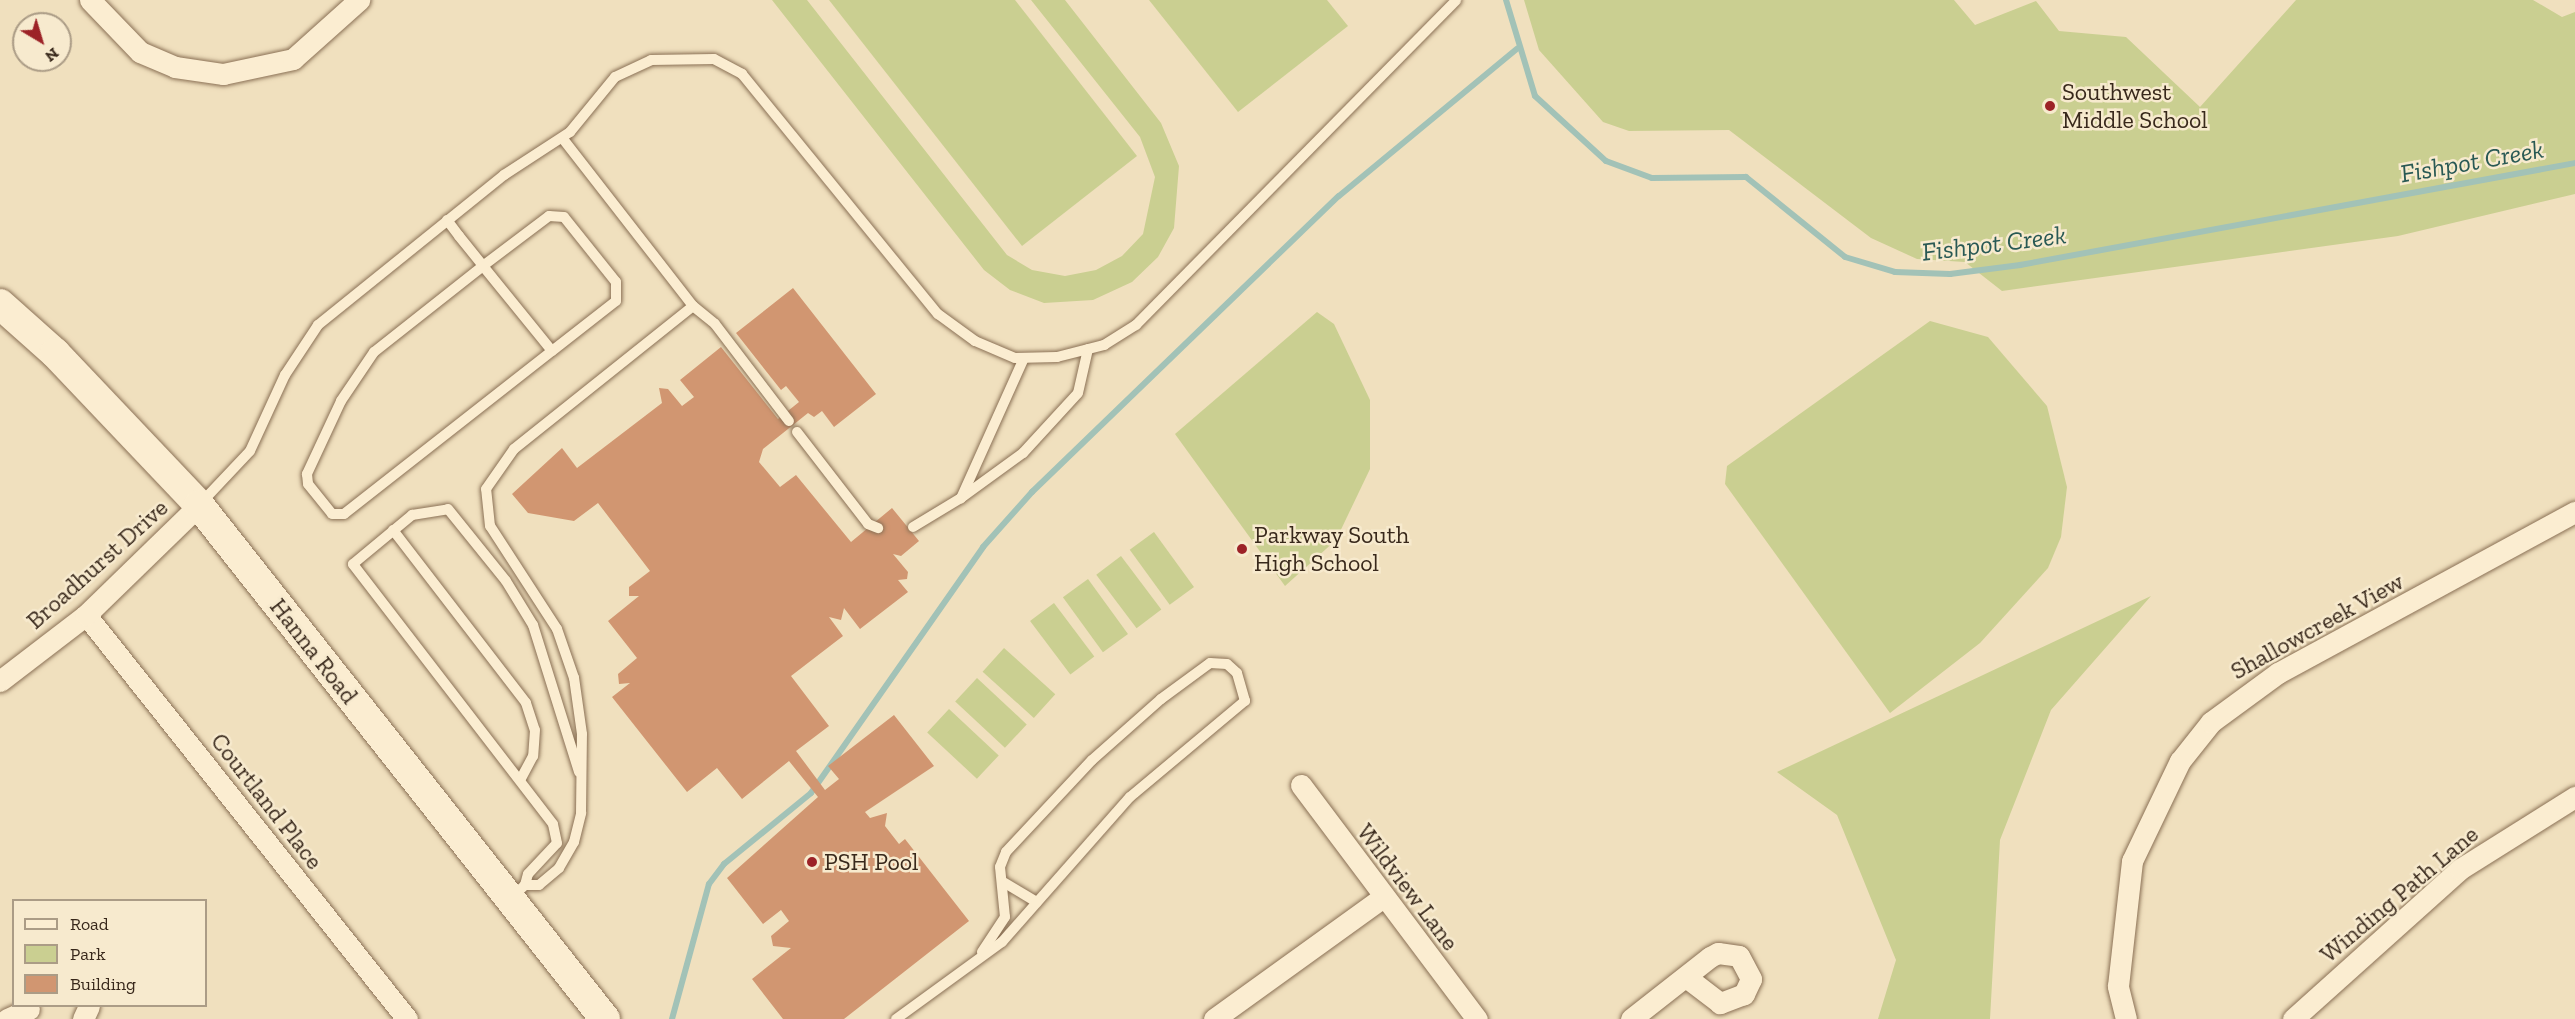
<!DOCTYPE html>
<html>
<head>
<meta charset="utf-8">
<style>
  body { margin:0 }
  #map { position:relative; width:2575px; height:1019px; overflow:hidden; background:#f0e0be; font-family:"Zilla Slab",serif }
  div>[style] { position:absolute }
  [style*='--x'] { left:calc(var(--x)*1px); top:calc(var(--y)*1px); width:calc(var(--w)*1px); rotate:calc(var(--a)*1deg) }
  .green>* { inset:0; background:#cacf91; transform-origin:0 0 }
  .stream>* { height:6px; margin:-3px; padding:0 3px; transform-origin:3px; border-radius:3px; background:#a2c2b7 }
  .building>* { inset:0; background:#d19671 }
  .roads { filter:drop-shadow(0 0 2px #8a7055) drop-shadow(0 0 2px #8a7055) }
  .lane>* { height:10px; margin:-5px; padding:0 5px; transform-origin:5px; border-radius:5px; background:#fbedd1 }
  .street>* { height:21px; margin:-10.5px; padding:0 10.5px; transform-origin:10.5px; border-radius:10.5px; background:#fbedd1 }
  .secondary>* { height:30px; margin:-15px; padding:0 15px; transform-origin:15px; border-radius:15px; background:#fbedd1 }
  .dots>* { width:16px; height:16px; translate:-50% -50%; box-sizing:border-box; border:3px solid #f7eace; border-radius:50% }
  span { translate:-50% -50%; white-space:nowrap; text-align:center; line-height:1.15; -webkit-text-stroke:5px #f7eace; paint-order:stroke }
  .poi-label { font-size:24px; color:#38281b }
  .left { translate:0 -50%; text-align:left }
  .street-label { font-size:24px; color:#38281b }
  .water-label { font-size:26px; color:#295954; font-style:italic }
  .legend { position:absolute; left:12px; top:899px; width:195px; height:108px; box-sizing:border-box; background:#f7eace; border:2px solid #ab9c86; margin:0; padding:8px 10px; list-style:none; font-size:18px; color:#38281b }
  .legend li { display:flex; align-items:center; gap:12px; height:30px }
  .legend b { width:30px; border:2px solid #ab9c86 }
  .north { position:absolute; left:12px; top:12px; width:60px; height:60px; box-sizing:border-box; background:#f7eace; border:2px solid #ab9c86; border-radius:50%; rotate:142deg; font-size:16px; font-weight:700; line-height:24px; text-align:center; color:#38281b }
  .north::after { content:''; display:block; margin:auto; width:21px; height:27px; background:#9c2227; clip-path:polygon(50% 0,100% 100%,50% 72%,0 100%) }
</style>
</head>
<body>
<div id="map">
  <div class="green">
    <i style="clip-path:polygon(772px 0,807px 0,1007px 255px,1032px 270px,1065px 276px,1096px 270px,1122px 256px,1143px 234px,1155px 177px,1140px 137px,1031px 0,1065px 0,1161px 123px,1179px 166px,1174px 228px,1158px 257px,1132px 282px,1093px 300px,1044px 303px,1010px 290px,984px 270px)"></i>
    <i style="clip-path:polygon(829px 0,1015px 0,1137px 156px,1022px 246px)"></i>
    <i style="clip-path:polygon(1149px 0,1327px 0,1348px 26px,1238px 112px)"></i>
    <i style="clip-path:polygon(1524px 0,1954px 0,1975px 25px,2036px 1px,2059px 31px,2126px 37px,2200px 107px,2296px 0,2533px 0,2562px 17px,2575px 12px,2575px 194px,2398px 236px,2002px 291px,1965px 262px,1917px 259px,1871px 238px,1729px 130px,1629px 131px,1603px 122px,1539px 50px)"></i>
    <i style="clip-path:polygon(1317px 312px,1334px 324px,1370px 400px,1370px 469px,1336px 540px,1285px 586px,1175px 434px)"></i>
    <i style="clip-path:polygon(1930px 321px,1988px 337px,2047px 406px,2067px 487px,2061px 537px,2048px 568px,1980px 643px,1890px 713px,1725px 484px,1727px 466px)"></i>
    <i style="left:1154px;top:532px;width:68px;height:30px;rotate:54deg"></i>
    <i style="left:1121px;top:556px;width:67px;height:31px;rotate:53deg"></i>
    <i style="left:1088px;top:579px;width:68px;height:31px;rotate:54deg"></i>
    <i style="clip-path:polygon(2151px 596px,2051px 710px,2000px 840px,1990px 1019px,1878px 1019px,1896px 960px,1837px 815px,1777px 772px)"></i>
    <i style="left:1054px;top:603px;width:67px;height:30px;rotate:53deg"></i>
    <i style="left:1004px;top:648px;width:69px;height:32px;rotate:42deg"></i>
    <i style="left:977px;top:678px;width:68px;height:32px;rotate:43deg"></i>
    <i style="left:949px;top:709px;width:68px;height:32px;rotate:43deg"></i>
  </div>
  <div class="stream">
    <i style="--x:1506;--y:0;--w:100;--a:73.2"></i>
    <i style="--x:1535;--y:96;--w:96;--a:42.5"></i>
    <i style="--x:1606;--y:161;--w:49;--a:20.3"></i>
    <i style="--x:1652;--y:178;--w:94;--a:-0.6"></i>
    <i style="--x:1746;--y:177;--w:127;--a:38.9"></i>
    <i style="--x:1845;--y:257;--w:52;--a:16.7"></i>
    <i style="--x:1895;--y:272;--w:55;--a:2.1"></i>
    <i style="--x:1950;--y:274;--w:71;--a:-7.3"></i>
    <i style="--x:2020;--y:265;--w:564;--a:-10.41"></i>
    <i style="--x:672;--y:1019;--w:140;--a:-74.7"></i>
    <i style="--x:709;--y:884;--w:25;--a:-53"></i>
    <i style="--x:724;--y:864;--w:112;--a:-39.2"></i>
    <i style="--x:811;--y:793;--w:300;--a:-55"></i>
    <i style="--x:983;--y:547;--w:74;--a:-48.3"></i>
    <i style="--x:1032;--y:492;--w:426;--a:-44"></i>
    <i style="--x:1339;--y:196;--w:231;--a:-39.6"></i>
  </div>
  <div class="building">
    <i style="clip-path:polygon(793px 288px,876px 394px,834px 427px,822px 411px,814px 417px,808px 413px,763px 449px,759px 462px,780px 487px,796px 475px,851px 542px,892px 508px,919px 541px,901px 556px,893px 554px,908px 572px,907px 579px,898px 580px,908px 592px,860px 629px,844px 608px,841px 620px,829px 617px,843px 636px,791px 676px,829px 726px,796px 751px,825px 790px,839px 779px,828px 766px,894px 715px,934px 766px,865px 812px,870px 818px,887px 813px,885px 826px,899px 844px,905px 839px,969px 921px,844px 1019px,783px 1019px,752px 979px,791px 948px,773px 946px,771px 936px,789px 921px,781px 910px,763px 924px,727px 878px,818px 797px,789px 761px,742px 799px,717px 768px,687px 792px,612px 697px,630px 683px,619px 684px,618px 674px,637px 658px,608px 621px,639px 596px,629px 596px,629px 587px,650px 571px,598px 503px,574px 521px,528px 513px,512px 494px,562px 448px,577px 468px,662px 403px,659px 388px,668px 389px,682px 406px,694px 397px,680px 380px,721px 347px,778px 419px,799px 402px,786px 386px,781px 390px,736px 333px)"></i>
  </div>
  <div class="roads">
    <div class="lane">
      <i style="--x:447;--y:220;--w:20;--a:53"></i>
      <i style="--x:459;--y:236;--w:38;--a:51"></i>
      <i style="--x:483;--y:266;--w:109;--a:50.9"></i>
      <i style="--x:552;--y:351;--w:81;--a:-38"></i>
      <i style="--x:616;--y:301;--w:19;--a:-90"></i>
      <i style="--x:616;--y:282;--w:83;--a:-128.7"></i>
      <i style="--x:564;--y:217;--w:15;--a:-176"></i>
      <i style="--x:549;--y:216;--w:83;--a:142.9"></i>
      <i style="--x:483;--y:266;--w:139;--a:141.7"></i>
      <i style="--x:374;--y:352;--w:59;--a:124"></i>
      <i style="--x:341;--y:401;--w:81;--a:115"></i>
      <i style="--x:307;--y:474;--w:10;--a:84"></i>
      <i style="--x:308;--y:484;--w:38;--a:51"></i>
      <i style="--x:332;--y:514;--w:12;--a:0"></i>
      <i style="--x:344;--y:514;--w:264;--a:-38.1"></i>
      <i style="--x:693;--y:306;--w:28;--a:39"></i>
      <i style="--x:715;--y:324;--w:122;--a:52.7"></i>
      <i style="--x:1024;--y:358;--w:154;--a:114.2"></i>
      <i style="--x:961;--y:498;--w:77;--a:-36"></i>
      <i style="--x:1023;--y:453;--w:81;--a:-47.5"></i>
      <i style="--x:1078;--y:393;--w:45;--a:-77.2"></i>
      <i style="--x:797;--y:432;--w:116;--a:52.3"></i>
      <i style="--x:868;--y:524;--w:11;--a:22"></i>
      <i style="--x:201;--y:503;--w:71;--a:-46.7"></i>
      <i style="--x:250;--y:451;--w:84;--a:-65.3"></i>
      <i style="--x:285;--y:375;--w:60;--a:-56.6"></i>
      <i style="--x:318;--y:325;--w:239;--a:-38.9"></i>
      <i style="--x:504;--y:175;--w:79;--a:-33.1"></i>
      <i style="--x:570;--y:132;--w:71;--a:-50.7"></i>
      <i style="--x:615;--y:77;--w:40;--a:-25"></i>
      <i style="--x:651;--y:60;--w:63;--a:-0.9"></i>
      <i style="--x:714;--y:59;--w:32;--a:28"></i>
      <i style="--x:742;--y:74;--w:310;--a:50.8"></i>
      <i style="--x:938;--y:314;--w:46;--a:36.1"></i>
      <i style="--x:975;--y:341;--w:43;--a:23"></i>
      <i style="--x:1015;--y:358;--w:42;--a:-1.4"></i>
      <i style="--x:1057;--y:357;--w:49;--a:-14.3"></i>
      <i style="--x:1104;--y:345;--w:38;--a:-32"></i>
      <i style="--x:1136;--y:325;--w:456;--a:-45.4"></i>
      <i style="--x:913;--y:527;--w:56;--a:-31.1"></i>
      <i style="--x:393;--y:530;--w:218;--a:52.4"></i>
      <i style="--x:526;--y:703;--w:28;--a:72"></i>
      <i style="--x:535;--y:730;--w:26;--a:94"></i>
      <i style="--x:533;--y:756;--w:26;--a:118"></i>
      <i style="--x:1005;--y:883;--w:37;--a:31"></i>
      <i style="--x:525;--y:885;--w:11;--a:-75"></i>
      <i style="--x:528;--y:874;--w:42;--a:-46.9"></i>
      <i style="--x:557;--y:843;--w:19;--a:-102"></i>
      <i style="--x:553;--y:824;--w:328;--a:-127.6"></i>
      <i style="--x:353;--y:564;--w:77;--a:-39.7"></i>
      <i style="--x:412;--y:515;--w:36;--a:-9"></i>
      <i style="--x:448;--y:509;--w:92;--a:51.1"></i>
      <i style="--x:506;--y:581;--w:52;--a:58.5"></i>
      <i style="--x:533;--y:625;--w:154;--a:72.6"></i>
      <i style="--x:511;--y:898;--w:19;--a:-43"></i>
      <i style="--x:525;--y:885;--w:14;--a:0"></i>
      <i style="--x:539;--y:885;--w:26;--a:-40"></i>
      <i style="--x:559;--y:868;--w:30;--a:-60"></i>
      <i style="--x:574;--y:842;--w:30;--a:-76"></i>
      <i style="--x:581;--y:813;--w:79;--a:-89.3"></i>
      <i style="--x:582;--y:734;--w:57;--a:-98.1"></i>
      <i style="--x:574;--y:678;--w:52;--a:-109.1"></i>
      <i style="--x:557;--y:629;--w:123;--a:-123"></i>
      <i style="--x:490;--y:526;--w:37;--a:-96"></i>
      <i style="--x:486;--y:489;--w:49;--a:-55"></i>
      <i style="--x:514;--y:449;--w:229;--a:-38.6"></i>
      <i style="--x:693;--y:306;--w:213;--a:-127.9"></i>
      <i style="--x:896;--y:1019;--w:131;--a:-36"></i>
      <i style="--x:1002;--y:942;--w:193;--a:-48.6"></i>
      <i style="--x:1130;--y:797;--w:150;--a:-39.9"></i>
      <i style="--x:1245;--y:701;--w:29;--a:-106"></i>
      <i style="--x:1237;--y:673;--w:13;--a:-138"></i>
      <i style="--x:1227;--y:664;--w:17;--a:-177"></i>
      <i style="--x:1210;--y:663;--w:61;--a:143.7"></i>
      <i style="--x:1161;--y:699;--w:92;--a:138.5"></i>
      <i style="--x:1092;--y:760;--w:126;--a:133.1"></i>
      <i style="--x:1006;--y:852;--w:16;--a:112"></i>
      <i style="--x:1000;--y:867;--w:50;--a:84.3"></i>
      <i style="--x:1005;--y:917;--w:42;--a:123.3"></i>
    </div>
    <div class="street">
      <i style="--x:90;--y:0;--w:72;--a:46.1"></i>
      <i style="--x:140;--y:52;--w:38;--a:23"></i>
      <i style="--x:175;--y:67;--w:49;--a:8.3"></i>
      <i style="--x:223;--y:74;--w:72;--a:-12.1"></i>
      <i style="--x:293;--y:59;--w:89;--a:-41.8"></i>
      <i style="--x:86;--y:615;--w:516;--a:51.53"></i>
      <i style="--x:0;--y:681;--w:108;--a:-37.5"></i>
      <i style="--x:86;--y:615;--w:158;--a:-44.2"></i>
      <i style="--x:1301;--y:785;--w:293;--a:53.1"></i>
      <i style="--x:7;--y:1019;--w:24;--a:-24"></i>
      <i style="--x:83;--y:1019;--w:14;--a:-65"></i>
      <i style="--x:1214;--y:1019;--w:207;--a:-35.8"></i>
      <i style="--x:1631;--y:1019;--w:100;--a:-38.1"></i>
      <i style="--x:1710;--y:957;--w:9;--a:-27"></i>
      <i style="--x:1718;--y:953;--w:21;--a:8"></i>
      <i style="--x:1739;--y:956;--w:26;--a:62"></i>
      <i style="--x:1751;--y:979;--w:17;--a:115"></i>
      <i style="--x:1744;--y:994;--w:26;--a:159"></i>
      <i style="--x:1720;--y:1003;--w:43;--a:-142.6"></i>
      <i style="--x:2126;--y:1019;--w:34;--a:-104"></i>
      <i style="--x:2118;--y:986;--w:126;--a:-83.6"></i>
      <i style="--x:2132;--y:861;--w:111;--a:-64.4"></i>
      <i style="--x:2180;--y:761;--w:50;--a:-51.5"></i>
      <i style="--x:2211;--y:722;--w:83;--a:-36.2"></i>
      <i style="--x:2278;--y:673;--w:338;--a:-28.5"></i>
      <i style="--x:2293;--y:1019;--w:224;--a:-41.9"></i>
      <i style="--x:2460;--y:869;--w:136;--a:-32.1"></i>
    </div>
    <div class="secondary">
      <i style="--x:0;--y:304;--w:74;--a:41.7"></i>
      <i style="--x:55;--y:353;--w:209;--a:46.5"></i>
      <i style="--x:199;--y:505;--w:655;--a:51.7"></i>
    </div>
  </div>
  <div class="dots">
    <i style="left:2050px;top:106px;background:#9c2227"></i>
    <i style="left:1242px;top:549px;background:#9c2227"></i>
    <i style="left:812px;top:862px;background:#9c2227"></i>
  </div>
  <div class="poi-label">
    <span class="left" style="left:2062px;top:106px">Southwest<br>Middle School</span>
    <span class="left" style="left:1254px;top:549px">Parkway South<br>High School</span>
    <span class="left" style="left:824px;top:862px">PSH Pool</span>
  </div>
  <div class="street-label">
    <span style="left:97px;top:564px;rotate:-42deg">Broadhurst Drive</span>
    <span style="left:2317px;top:626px;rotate:-29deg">Shallowcreek View</span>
    <span style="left:314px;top:651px;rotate:52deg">Hanna Road</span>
    <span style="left:267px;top:801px;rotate:52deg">Courtland Place</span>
    <span style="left:1408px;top:887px;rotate:53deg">Wildview Lane</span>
    <span style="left:2399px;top:894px;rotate:-40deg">Winding Path Lane</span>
  </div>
  <div class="water-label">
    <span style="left:2472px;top:162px;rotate:-10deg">Fishpot Creek</span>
    <span style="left:1994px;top:244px;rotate:-7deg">Fishpot Creek</span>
  </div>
  <ul class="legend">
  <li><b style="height:8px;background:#fbedd1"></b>Road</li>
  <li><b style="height:16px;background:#cacf91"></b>Park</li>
  <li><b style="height:16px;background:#d19671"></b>Building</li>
  </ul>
  <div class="north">N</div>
</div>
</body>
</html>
